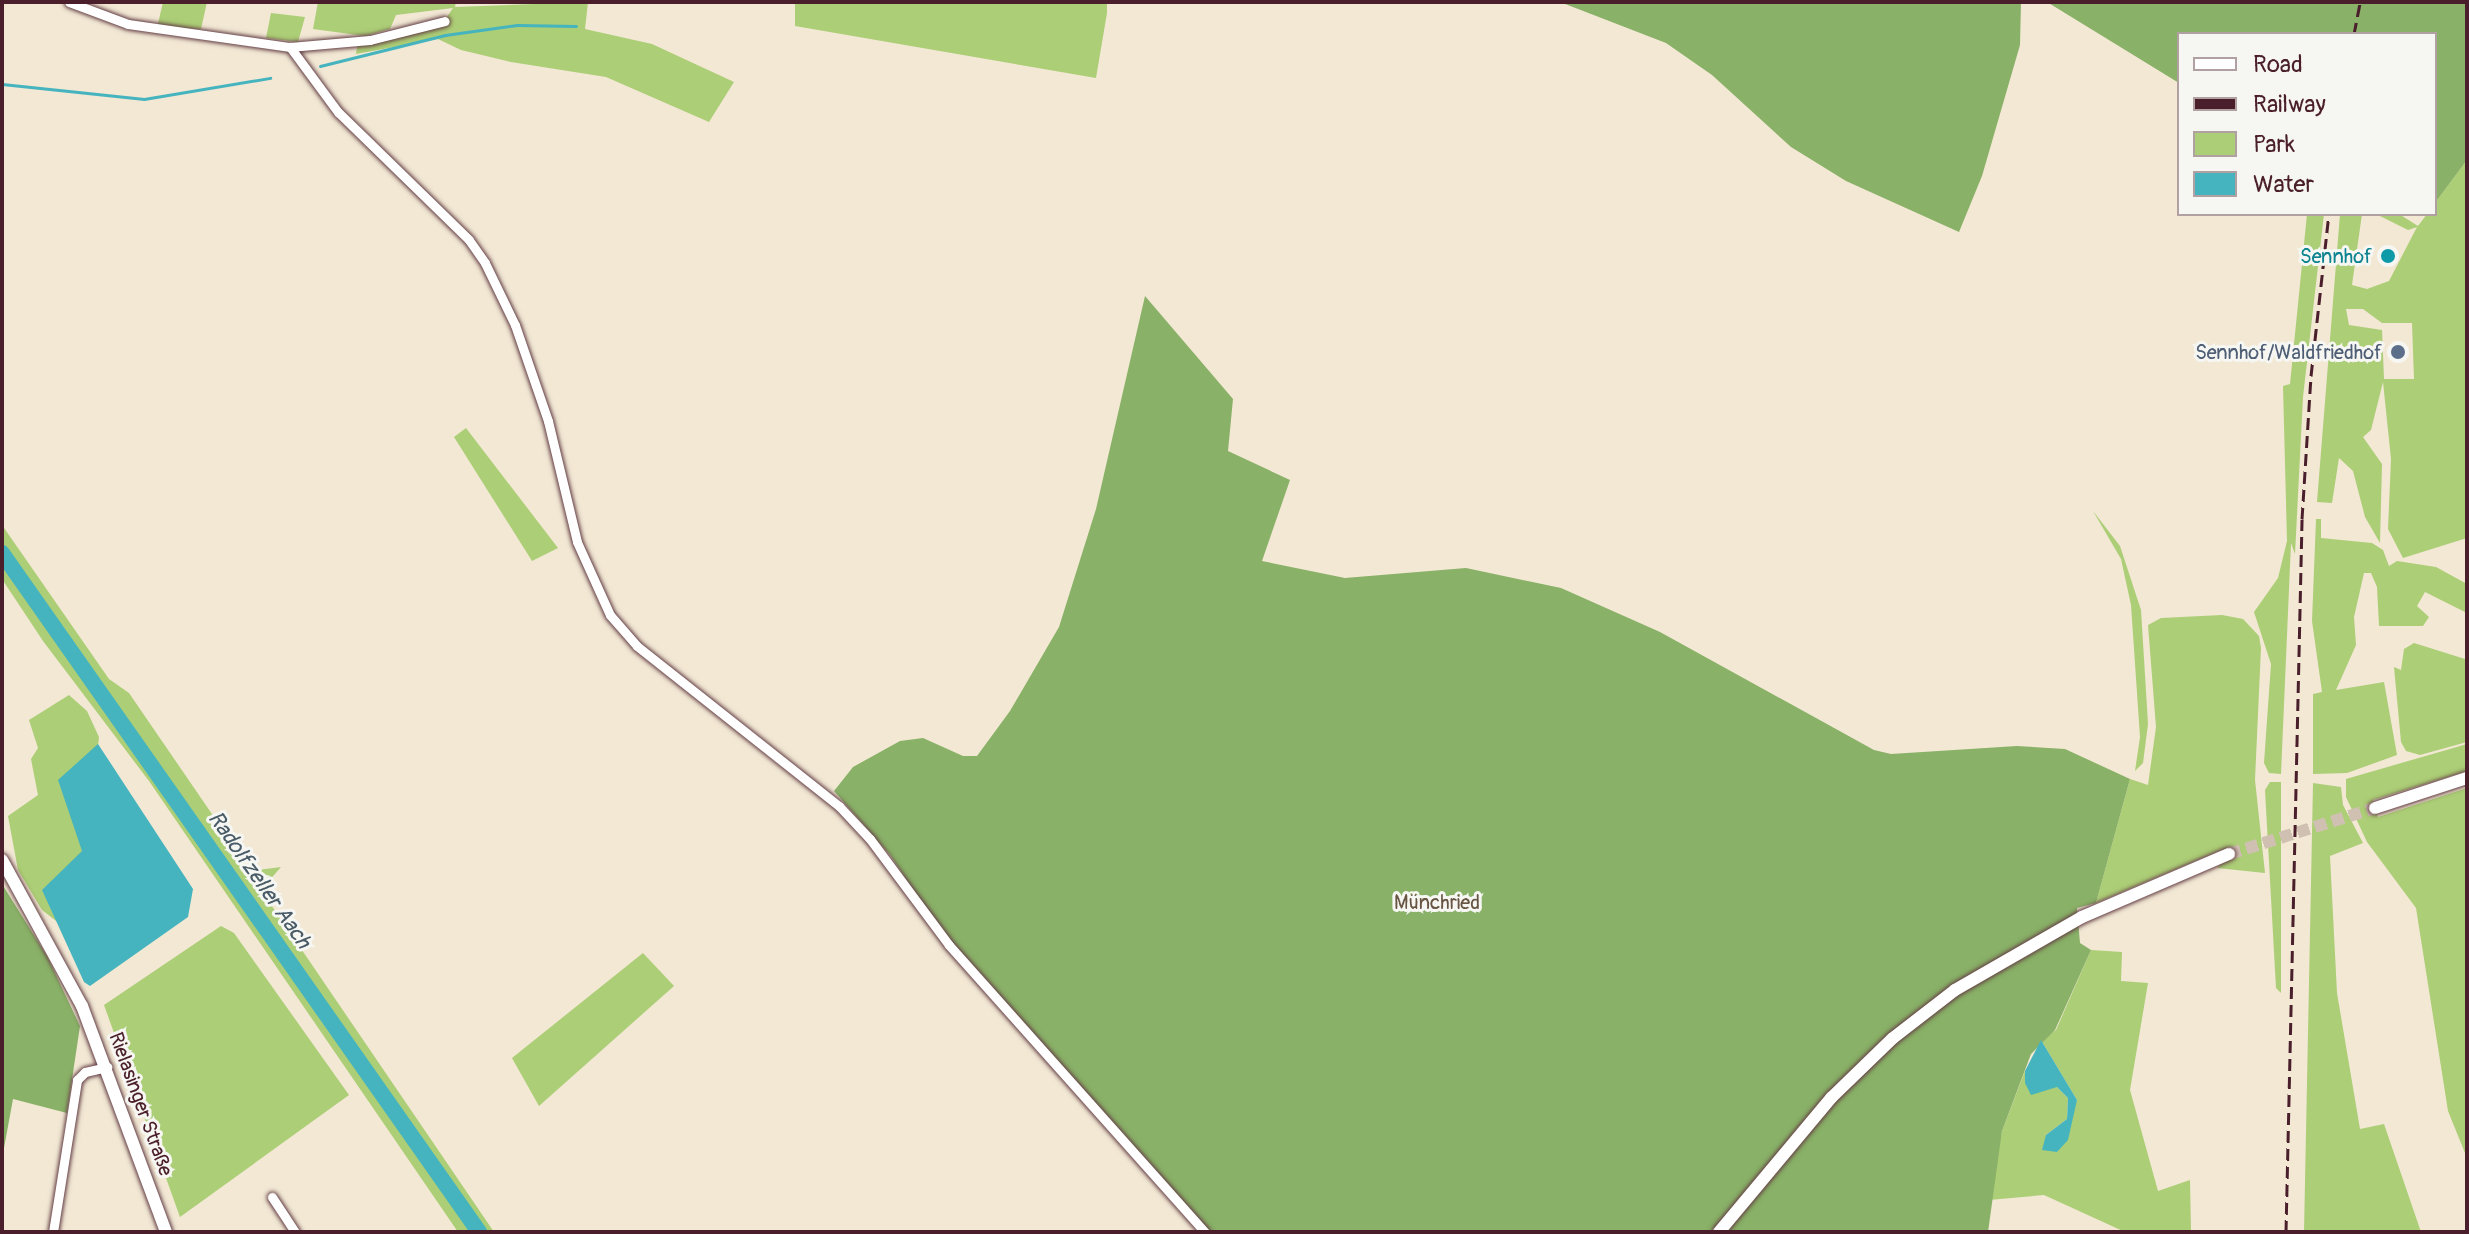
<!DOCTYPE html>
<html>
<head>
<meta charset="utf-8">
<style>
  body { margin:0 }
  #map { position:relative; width:2469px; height:1234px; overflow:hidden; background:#f2e8d4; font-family:Pangolin,sans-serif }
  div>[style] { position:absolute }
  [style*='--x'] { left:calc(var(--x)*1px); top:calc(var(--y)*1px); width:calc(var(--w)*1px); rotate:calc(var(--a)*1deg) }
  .green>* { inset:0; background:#acce76 }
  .forest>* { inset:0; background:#89b167 }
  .water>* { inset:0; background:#45b4bf }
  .stream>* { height:3px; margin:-1.5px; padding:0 1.5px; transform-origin:1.5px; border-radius:1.5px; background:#45b4bf }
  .river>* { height:16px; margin:-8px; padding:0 8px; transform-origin:8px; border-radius:8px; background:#45b4bf }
  .major-tunnel>* { height:12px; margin-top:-6px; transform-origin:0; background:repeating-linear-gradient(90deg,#d0c0b2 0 12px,transparent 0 18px) }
  .roads { filter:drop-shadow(0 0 2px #633d44) drop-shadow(0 0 2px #633d44) }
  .minor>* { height:9px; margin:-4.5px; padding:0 4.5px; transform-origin:4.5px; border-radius:4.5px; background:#fff }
  .major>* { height:12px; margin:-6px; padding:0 6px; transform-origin:6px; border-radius:6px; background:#fff }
  .rail>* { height:3px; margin-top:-1.5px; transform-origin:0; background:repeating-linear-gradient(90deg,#4a1f2b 0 12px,transparent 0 18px) }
  .dots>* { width:22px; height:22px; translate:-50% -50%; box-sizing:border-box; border:4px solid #f6f6f2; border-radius:50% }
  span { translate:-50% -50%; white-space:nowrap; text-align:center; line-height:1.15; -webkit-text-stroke:6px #f6f6f2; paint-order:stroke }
  .culture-label { font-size:20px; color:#0d838f }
  .right { translate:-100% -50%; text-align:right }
  .service-label { font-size:20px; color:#4e5e75 }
  .park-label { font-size:20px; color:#675442 }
  .street-label { font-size:20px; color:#4a1f2b }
  .water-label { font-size:22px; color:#485b66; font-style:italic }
  .frame { position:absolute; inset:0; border:4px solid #4a1f2b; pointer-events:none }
  .legend { position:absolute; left:2177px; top:32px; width:260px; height:184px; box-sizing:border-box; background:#f6f6f2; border:2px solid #b1a0a2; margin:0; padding:10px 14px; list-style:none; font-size:24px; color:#4a1f2b }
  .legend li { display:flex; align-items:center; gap:16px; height:40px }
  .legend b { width:40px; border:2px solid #b1a0a2 }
</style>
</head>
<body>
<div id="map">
  <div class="green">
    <i style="clip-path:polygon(163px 2px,207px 2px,201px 29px,157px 28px)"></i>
    <i style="clip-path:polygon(318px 2px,456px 2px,455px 7px,588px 2px,585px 29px,652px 44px,734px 82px,709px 122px,606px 77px,511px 62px,461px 50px,438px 39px,356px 54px,358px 41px,444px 21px,453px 8px,396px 15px,390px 29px,365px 36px,313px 29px)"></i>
    <i style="clip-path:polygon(788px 2px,1107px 2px,1107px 13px,1096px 78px,795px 26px,795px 3px)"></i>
    <i style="clip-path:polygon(271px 13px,305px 17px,298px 42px,266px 38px)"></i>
    <i style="clip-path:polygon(evenodd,2467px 160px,2467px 538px,2403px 558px,2388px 529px,2391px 459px,2383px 382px,2371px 430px,2363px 437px,2382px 464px,2380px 543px,2365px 517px,2353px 471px,2339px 458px,2332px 503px,2317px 502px,2340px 214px,2362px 214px,2352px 285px,2367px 289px,2389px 281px,2417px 227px,2408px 230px,2376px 214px,2399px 214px,2418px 226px,2427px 214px,2435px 214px,2435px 203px,2467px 160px,2346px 309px,2363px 309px,2382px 323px,2412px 323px,2414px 379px,2384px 379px,2382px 330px,2349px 325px,2346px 309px)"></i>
    <i style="clip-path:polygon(2307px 214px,2324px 214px,2303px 397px,2295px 554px,2291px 543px,2281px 774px,2269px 773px,2264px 763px,2271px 664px,2254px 612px,2278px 578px,2287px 541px,2283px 386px,2290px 384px)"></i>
    <i style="clip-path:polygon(466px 428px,558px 548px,532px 561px,454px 437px)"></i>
    <i style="clip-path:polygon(2093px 511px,2120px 546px,2141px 610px,2148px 724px,2143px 763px,2135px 771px,2140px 737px,2131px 605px,2121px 559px)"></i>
    <i style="clip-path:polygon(2316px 519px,2321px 519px,2321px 538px,2372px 543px,2383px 550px,2389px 566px,2397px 561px,2436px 567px,2467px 584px,2467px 613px,2425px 592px,2417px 606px,2429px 617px,2423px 626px,2379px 626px,2377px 587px,2371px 573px,2364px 573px,2354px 617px,2356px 645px,2336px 690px,2384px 682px,2397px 755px,2347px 773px,2313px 774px,2313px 694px,2322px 692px,2312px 621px)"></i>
    <i style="clip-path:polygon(2px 525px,109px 679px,129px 693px,251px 871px,281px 867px,261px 890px,494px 1232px,458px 1232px,149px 781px,43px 641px,2px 579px)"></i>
    <i style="clip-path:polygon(2222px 615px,2243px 619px,2259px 636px,2261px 648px,2255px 780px,2265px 873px,2217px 868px,2229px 855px,2221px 850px,2096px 903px,2130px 779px,2148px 785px,2156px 727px,2148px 625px,2161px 618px)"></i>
    <i style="clip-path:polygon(2414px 643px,2465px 659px,2467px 654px,2467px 742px,2420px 755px,2406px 751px,2401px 742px,2394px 667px,2401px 670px,2404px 649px)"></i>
    <i style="clip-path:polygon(69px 695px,87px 711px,99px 737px,87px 855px,60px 924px,42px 910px,18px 870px,8px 816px,38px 795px,31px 759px,38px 748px,29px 720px)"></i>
    <i style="clip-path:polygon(2467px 744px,2467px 771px,2373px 800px,2378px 817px,2467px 788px,2467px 1158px,2448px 1111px,2416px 908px,2367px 842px,2346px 797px,2346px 779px)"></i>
    <i style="clip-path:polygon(2270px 782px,2281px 782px,2281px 993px,2276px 988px,2265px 790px)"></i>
    <i style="clip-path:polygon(2313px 783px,2341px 787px,2343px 805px,2363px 843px,2330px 856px,2337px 993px,2360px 1129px,2384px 1124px,2421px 1232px,2304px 1232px)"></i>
    <i style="clip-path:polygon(221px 926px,234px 933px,349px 1095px,180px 1217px,104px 1005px)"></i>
    <i style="clip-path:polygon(2091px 950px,2122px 952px,2121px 981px,2148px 983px,2130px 1090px,2158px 1191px,2190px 1180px,2191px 1232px,2125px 1232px,2044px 1195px,1989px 1200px,2002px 1131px,2025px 1071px,2025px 1083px,2057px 1087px,2068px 1098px,2067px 1119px,2046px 1135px,2057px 1152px,2077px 1100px,2041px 1040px,2056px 1030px)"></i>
    <i style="clip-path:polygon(643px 953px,674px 986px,539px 1106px,512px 1058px)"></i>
  </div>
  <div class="forest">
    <i style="clip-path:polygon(1560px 2px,2021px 2px,2020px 45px,1982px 176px,1959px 232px,1846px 181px,1791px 147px,1712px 75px,1666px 43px)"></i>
    <i style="clip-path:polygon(2047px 2px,2467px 2px,2467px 160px,2435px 203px,2435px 34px,2179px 34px,2179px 83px)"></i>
    <i style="clip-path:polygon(1145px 296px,1233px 399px,1228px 451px,1290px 480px,1262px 561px,1345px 578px,1466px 568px,1561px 588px,1660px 632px,1874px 750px,1891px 754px,2017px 746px,2065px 749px,2130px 779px,2096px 903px,2077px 908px,2080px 943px,2091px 950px,2055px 1030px,2031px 1054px,2002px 1131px,1988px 1232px,1208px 1232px,950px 944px,890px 855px,834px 791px,853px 767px,900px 741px,923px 738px,963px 756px,977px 756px,1010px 711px,1059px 627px,1096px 509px)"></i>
    <i style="clip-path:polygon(2px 884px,47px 956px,80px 1026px,67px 1113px,13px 1099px,2px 1159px)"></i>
  </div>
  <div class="water">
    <i style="clip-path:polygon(98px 744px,193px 889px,188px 917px,90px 986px,84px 982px,42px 890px,82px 851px,58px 780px)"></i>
    <i style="clip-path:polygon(2041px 1040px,2077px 1100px,2068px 1140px,2057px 1152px,2042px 1150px,2046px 1135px,2067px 1119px,2068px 1098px,2057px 1087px,2031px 1095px,2025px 1083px,2025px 1071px)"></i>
  </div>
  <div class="stream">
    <i style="--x:320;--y:66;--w:129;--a:-13.9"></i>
    <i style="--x:445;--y:35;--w:73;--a:-7.9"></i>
    <i style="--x:517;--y:25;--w:59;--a:1"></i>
    <i style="--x:2;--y:84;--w:143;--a:6"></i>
    <i style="--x:144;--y:99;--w:128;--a:-9.5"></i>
  </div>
  <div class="river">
    <i style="--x:2;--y:553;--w:830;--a:54.91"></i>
  </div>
  <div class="major-tunnel">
    <i style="--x:2229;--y:854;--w:153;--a:-17.5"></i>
  </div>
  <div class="roads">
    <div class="minor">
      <i style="--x:69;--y:2;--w:63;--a:20.4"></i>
      <i style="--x:128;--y:24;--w:164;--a:8.1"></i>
      <i style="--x:290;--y:47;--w:80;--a:-5"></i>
      <i style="--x:370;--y:40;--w:77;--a:-14.2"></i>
      <i style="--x:290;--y:47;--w:81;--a:53.6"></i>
      <i style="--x:338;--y:112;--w:183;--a:44.3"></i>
      <i style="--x:469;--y:240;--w:28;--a:55"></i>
      <i style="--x:485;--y:263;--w:69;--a:64.2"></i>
      <i style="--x:515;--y:325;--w:102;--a:71"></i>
      <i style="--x:548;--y:421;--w:124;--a:76.5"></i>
      <i style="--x:577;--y:542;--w:80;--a:65.7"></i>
      <i style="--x:610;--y:615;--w:41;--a:48.9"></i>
      <i style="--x:637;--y:646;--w:258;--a:38.4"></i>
      <i style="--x:839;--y:806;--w:45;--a:46.8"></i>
      <i style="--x:870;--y:839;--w:132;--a:53.3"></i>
      <i style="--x:949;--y:945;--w:385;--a:48.3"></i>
      <i style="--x:272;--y:1197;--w:42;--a:56.7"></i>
      <i style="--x:53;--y:1232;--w:154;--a:-81"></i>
      <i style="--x:77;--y:1080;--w:11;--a:-45"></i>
      <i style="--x:85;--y:1072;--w:23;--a:-13"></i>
    </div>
    <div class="major">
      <i style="--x:2375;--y:808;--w:97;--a:-18.1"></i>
      <i style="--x:2;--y:860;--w:166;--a:61.3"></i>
      <i style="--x:82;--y:1006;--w:241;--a:69.6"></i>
      <i style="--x:1719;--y:1232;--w:175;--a:-50.1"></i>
      <i style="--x:1831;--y:1098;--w:86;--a:-44.1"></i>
      <i style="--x:1893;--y:1038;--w:78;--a:-37.7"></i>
      <i style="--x:1955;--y:990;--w:146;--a:-29.9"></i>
      <i style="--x:2082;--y:917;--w:160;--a:-23.2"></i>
    </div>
  </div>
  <div class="rail">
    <i style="--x:2354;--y:34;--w:33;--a:-79"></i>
    <i style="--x:2286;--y:1232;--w:713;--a:-88.71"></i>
    <i style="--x:2302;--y:519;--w:143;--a:-86.4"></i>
    <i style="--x:2311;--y:376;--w:163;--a:-83.7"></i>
  </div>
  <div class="dots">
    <i style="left:2388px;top:256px;background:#0f9aa8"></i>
    <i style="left:2398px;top:352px;background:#5c6f8a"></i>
  </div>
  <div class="culture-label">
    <span class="right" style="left:2372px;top:256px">Sennhof</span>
  </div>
  <div class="service-label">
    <span class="right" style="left:2382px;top:352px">Sennhof/Waldfriedhof</span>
  </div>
  <div class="park-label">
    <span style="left:1437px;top:902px">Münchried</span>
  </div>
  <div class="street-label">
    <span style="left:141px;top:1104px;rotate:70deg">Rielasinger Straße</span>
  </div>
  <div class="water-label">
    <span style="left:259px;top:880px;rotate:55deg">Radolfzeller Aach</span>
  </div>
  <div class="frame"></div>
  <ul class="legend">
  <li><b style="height:10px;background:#fff"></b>Road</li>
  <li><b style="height:10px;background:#4a1f2b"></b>Railway</li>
  <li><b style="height:22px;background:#acce76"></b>Park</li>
  <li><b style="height:22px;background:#45b4bf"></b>Water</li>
  </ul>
</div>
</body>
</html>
